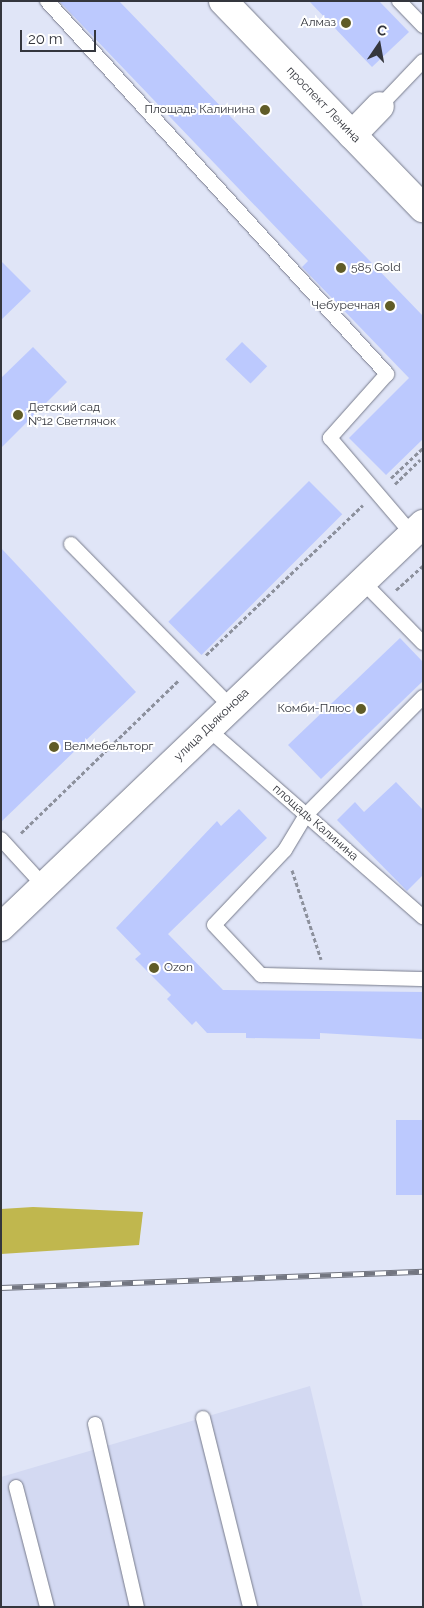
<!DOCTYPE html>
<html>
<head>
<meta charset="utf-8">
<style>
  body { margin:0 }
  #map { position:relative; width:424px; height:1608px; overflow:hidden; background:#e0e5f7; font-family:Raleway,sans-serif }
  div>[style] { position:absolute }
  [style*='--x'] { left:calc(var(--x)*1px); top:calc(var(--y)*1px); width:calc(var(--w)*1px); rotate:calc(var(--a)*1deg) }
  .built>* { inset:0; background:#d3d9f2 }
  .forest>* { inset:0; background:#c0b74e }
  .building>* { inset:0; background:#bcc9fe; transform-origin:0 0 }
  .path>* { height:3px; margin-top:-1.5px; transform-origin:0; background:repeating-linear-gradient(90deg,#8c909c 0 4px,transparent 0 6.5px) }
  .roads { filter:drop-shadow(0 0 1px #777b8b) drop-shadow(0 0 1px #777b8b) }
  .service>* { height:14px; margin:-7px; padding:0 7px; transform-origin:7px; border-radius:7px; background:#fff }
  .minor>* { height:28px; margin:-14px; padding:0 14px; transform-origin:14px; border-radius:14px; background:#fff }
  .secondary>* { height:28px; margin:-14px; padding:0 14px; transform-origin:14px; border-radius:14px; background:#fff }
  .rail>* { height:5.5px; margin-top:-2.75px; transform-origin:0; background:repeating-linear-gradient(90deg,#fff 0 11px,#737681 0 22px); box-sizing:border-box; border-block:1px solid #737681 }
  .dots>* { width:14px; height:14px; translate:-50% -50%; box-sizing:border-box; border:2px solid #fff; border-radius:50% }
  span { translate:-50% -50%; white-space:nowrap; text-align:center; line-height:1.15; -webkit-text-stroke:4px #fff; paint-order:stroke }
  .poi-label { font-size:12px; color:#34363d }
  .right { translate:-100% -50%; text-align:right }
  .left { translate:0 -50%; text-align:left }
  .street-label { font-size:12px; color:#34363d }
  .frame { position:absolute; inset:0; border:2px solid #34363d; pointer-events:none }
  .north { position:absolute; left:354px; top:20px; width:50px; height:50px; -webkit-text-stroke:4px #fff; paint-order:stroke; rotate:12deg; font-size:14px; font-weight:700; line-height:20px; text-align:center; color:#34363d }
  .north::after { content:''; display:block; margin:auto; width:18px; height:22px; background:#34363d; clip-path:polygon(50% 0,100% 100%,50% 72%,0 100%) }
  .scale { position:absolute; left:20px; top:30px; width:76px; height:22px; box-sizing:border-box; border:2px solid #34363d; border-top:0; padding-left:6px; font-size:15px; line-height:18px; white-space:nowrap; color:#34363d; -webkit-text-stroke:4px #fff; paint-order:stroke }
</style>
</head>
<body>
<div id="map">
  <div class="built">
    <i style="clip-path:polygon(310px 1386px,363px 1607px,1px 1607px,1px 1477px)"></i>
  </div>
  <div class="forest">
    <i style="clip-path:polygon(33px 1207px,143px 1212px,139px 1245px,1px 1254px,1px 1209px)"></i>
  </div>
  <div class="building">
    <i style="clip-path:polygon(59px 1px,119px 1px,423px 316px,423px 439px,386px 475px,349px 438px,409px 378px,302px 267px,308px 261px)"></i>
    <i style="clip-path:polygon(309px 1px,379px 1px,409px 32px,372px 67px)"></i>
    <i style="clip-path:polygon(1px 261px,31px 291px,1px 320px)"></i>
    <i style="left:242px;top:342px;width:35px;height:24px;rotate:44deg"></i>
    <i style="clip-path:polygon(33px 347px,67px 382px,1px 448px,1px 378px)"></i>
    <i style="left:309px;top:481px;width:47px;height:199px;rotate:45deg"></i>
    <i style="clip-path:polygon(1px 548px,136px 692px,1px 822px)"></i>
    <i style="clip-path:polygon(400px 638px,423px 662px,423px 681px,321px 779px,288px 745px)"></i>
    <i style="clip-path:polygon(396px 782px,423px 810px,423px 875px,407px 891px,337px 820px,355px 802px,364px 812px)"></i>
    <i style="clip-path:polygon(239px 809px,267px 838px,168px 934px,223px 990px,423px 992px,423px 1039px,320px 1033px,320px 1039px,246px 1038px,246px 1033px,207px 1033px,196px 1021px,192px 1025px,167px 999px,171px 995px,135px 959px,141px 954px,116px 928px,217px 821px,221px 826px)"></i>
    <i style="left:396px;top:1120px;width:27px;height:75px"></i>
  </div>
  <div class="path">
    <i style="--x:391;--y:478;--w:44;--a:-43.2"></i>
    <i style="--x:395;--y:484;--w:35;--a:-44"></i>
    <i style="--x:396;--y:590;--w:36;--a:-42"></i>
    <i style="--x:206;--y:655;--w:217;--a:-43.7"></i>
    <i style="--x:21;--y:833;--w:219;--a:-44.1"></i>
    <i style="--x:292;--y:870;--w:94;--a:72"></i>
  </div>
  <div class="roads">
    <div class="service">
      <i style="--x:47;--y:1;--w:505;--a:47.65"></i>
      <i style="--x:387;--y:374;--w:86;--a:131.7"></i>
      <i style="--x:330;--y:438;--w:126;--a:49.5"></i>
      <i style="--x:399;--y:1;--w:35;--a:46"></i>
      <i style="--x:380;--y:106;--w:62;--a:-46.3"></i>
      <i style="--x:71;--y:544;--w:228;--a:45.5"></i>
      <i style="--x:362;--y:581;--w:87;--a:45.5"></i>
      <i style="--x:423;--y:697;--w:166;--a:134.8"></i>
      <i style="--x:306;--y:815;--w:41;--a:121"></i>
      <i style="--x:285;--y:850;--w:103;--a:133.4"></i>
      <i style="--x:214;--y:925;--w:69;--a:46.8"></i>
      <i style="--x:261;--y:975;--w:162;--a:1.4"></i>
      <i style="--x:208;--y:729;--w:286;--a:41.2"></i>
      <i style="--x:1;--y:839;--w:64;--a:47.5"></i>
      <i style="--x:203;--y:1418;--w:195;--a:76"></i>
      <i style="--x:95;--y:1424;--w:188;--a:77.1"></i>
      <i style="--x:16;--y:1487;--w:124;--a:75.5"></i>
    </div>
    <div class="minor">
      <i style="--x:352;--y:135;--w:40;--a:-46"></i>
    </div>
    <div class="secondary">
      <i style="--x:223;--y:1;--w:288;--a:46"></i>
      <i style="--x:1;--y:927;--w:584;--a:-43.68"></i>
    </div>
  </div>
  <div class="rail">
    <i style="--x:1;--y:1288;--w:422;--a:-2.2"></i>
  </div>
  <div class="dots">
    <i style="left:346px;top:23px;background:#605c28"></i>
    <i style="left:265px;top:110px;background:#605c28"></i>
    <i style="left:341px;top:268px;background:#605c28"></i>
    <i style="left:390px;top:306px;background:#605c28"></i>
    <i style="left:18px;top:415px;background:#605c28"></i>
    <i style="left:361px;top:709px;background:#605c28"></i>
    <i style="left:54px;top:747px;background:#605c28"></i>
    <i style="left:154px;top:968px;background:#605c28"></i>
  </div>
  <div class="poi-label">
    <span class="right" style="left:336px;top:23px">Алмаз</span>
    <span class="right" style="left:255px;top:110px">Площадь Калинина</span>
    <span class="left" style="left:351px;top:268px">585 Gold</span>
    <span class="right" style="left:380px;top:306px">Чебуречная</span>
    <span class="left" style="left:28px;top:415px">Детский сад<br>№12 Светлячок</span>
    <span class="right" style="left:351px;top:709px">Комби-Плюс</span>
    <span class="left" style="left:64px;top:747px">Велмебельторг</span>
    <span class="left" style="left:164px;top:968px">Ozon</span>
  </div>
  <div class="street-label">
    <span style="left:323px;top:105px;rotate:46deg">проспект Ленина</span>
    <span style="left:212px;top:725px;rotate:-44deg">улица Дьяконова</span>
    <span style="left:315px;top:823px;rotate:41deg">площадь Калинина</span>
  </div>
  <div class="frame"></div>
  <div class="north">С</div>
  <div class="scale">20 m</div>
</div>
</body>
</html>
